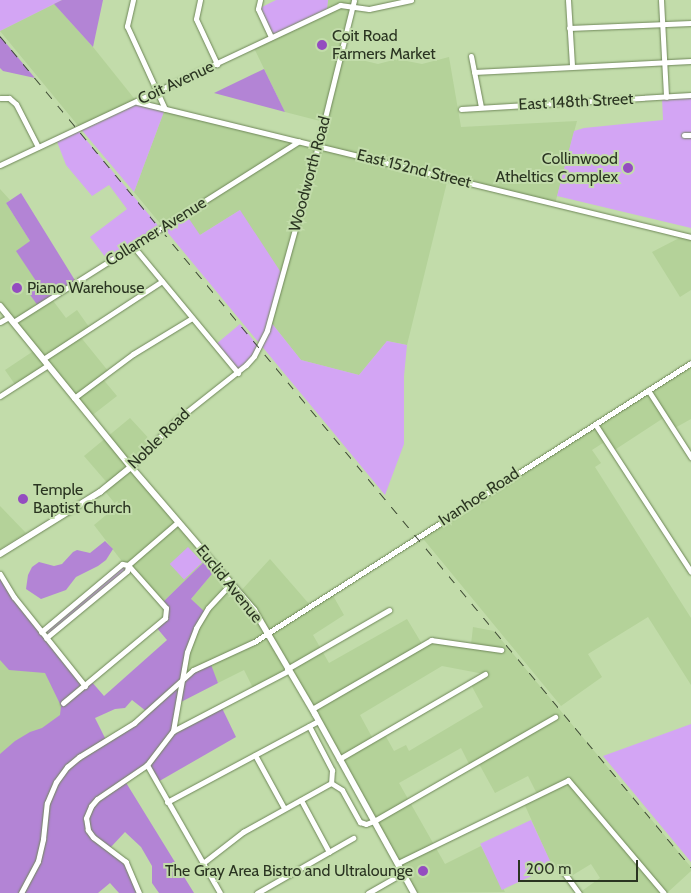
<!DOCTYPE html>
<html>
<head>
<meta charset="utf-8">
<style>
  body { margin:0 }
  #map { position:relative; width:691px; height:893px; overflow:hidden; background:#c2dcaa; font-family:Cabin,sans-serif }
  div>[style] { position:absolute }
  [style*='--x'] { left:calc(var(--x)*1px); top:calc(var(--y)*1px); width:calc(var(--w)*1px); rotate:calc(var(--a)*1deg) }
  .built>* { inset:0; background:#b4d299 }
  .green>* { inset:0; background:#d3a5f4; transform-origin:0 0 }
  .forest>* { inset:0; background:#b384d5 }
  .roads { filter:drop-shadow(0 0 1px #6f8759) drop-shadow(0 0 1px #6f8759) }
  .minor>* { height:5px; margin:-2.5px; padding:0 2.5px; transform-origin:2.5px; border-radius:2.5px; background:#fff }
  .major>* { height:6px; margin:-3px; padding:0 3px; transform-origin:3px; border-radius:3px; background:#fff }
  .rail>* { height:1px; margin-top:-0.5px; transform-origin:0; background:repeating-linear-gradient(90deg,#3c4832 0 9px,transparent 0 18px) }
  .dots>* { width:14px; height:14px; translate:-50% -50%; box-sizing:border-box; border:2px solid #c2dcaa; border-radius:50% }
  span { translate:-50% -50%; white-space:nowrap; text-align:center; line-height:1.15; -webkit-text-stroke:4px #c2dcaa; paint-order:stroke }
  .poi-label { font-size:16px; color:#2a3421 }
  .left { translate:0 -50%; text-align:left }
  .right { translate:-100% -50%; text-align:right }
  .street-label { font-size:16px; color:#2a3421 }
  .scale { position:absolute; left:518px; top:860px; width:120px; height:22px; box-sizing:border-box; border:2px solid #2a3421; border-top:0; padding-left:6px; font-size:15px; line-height:18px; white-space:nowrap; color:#2a3421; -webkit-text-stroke:4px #c2dcaa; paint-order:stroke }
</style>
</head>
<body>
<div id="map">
  <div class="built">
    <i style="clip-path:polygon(328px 0,354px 0,341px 55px,378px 64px,397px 59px,422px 64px,449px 57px,461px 127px,577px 121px,555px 204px,448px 178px,407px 345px,387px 341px,359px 375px,301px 360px,270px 321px,240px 210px,200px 235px,163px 227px,134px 192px,165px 109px,318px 146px,324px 122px,285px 112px,253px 46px,326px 12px)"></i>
    <i style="clip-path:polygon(54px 4px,93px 47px,137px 102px,80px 128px,0 31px)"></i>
    <i style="clip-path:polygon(0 189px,10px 200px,6px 203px,30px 241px,37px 281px,27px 289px,38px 306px,51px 298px,66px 318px,77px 310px,89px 327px,79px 335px,109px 372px,102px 378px,117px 396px,90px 417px,48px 366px,16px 386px,5px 370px,35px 350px,0 306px)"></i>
    <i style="clip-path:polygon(691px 234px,691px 290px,680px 297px,652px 252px,685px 235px,690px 236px)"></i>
    <i style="clip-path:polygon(691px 363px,691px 419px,673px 429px,665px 417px,613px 451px,606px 441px,592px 450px,601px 463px,595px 467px,691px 618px,691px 685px,648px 617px,588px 654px,602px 677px,561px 706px,420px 535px)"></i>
    <i style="clip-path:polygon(130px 418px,154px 444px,131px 468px,209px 557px,162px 603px,124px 564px,94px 525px,117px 506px,103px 489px,109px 485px,84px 456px)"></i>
    <i style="clip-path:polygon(0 506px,26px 533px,0 549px)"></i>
    <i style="clip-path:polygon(evenodd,270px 559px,310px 605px,331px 592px,344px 615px,313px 635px,329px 663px,407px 619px,422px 644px,431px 640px,471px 645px,473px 627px,494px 631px,691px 867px,691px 871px,667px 893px,579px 893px,600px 878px,591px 864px,568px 878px,562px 870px,552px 866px,523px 801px,537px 794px,528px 776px,495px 793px,478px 762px,470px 766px,461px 748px,399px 783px,445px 864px,481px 846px,505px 892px,414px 893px,288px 671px,254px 690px,244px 670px,218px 683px,209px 663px,182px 677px,191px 599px,217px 568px,239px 593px,270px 559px,442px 666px,484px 674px,470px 683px,483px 707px,409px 751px,406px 745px,394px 751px,384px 733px,373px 739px,360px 715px,442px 666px)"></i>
    <i style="clip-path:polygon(0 583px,75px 729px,2px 893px,0 893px)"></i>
  </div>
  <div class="green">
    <i style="clip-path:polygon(0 0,62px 0,0 31px)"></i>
    <i style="clip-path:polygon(276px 0,328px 0,327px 11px,271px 37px,258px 9px)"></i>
    <i style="clip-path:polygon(691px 95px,691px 228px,557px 196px,574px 131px,584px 128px,663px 120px,662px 97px)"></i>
    <i style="clip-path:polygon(137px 102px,165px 109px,134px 192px,80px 128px)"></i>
    <i style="clip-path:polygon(77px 129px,161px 229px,109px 262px,90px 237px,127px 209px,109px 185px,92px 196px,66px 165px,56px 139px)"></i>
    <i style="clip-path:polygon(240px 210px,282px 274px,270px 321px,301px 360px,359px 375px,387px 341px,407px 345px,404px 376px,404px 444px,385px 495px,163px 227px,185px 213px,200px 235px)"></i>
    <i style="clip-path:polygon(240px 324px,259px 347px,238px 373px,215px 345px)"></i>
    <i style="left:188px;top:547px;width:21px;height:25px;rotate:47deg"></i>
    <i style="clip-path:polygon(122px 564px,128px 565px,127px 571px,46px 638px,41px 632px)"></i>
    <i style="clip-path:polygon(691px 724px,691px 862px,603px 756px)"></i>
    <i style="left:531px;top:820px;width:51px;height:56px;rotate:65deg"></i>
  </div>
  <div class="forest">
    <i style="clip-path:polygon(62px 0,103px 0,93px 47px,54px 4px)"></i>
    <i style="clip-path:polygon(0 36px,35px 78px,3px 71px,0 68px)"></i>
    <i style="clip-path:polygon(264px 69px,285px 112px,214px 93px)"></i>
    <i style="clip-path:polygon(21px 193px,76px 282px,38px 306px,26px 289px,36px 281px,16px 251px,30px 241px,6px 203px)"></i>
    <i style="clip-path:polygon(105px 541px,113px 549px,106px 560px,98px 566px,76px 577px,66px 590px,41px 599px,26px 589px,28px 575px,32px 567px,39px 562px,54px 566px,62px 564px,73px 552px,77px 550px,90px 553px)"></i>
    <i style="clip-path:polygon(evenodd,209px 557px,217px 568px,191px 599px,205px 612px,196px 628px,183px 676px,210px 662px,218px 683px,179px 703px,173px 730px,221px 706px,236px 737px,156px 783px,147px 766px,125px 781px,194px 893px,159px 893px,152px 883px,152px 866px,141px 847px,125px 832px,110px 848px,126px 862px,138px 891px,135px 893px,119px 893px,110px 883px,98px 893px,0 893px,0 754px,15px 741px,30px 732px,42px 728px,60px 715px,61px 706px,45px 673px,9px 670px,0 660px,0 574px,14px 597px,85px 685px,91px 681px,104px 696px,167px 640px,156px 627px,167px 615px,162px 603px,209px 557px,132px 700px,146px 711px,134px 723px,106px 740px,95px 718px,115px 709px,125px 708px,132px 700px)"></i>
  </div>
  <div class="roads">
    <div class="minor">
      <i style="--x:133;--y:0;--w:27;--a:103"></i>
      <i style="--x:127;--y:26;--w:91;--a:65.4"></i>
      <i style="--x:200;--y:0;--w:19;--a:102"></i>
      <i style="--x:196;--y:19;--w:50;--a:65"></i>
      <i style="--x:260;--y:0;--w:9;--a:103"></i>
      <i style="--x:258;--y:9;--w:31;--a:65"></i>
      <i style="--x:568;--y:0;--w:66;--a:86.5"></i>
      <i style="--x:661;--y:0;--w:97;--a:87"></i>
      <i style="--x:569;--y:28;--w:122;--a:-2.3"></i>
      <i style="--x:471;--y:56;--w:52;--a:78.9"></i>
      <i style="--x:474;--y:72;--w:217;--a:-2.9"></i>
      <i style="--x:0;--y:98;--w:9;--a:0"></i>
      <i style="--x:9;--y:98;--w:9;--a:41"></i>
      <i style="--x:16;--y:104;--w:48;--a:62.9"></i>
      <i style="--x:137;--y:102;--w:570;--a:13.7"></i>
      <i style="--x:461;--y:109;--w:230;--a:-3.5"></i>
      <i style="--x:684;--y:135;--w:7;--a:0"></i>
      <i style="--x:0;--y:165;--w:376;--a:-25.2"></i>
      <i style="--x:340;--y:5;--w:29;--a:8"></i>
      <i style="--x:369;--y:9;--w:43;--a:-12.1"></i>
      <i style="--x:133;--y:246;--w:165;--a:50.4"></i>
      <i style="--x:0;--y:322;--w:10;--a:-29"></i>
      <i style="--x:13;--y:322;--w:338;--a:-32.3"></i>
      <i style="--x:43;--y:359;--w:142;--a:-33.2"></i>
      <i style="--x:648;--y:390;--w:80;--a:57.3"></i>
      <i style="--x:0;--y:396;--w:57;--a:-32.9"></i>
      <i style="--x:74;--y:398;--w:74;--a:-36.7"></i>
      <i style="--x:133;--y:354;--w:69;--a:-31.4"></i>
      <i style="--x:595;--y:424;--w:176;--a:57"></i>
      <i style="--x:131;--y:467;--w:62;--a:-46.3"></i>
      <i style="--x:174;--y:422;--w:92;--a:-38.4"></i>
      <i style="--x:246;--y:365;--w:12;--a:-48"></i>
      <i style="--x:254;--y:356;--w:29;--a:-63"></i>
      <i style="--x:267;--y:330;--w:191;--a:-74.5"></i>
      <i style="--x:318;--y:146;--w:150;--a:-76.1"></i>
      <i style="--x:0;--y:574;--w:27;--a:59"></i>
      <i style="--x:14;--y:597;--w:114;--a:51.4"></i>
      <i style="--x:41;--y:632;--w:106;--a:-40"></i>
      <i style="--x:122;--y:564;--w:6;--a:9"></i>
      <i style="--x:128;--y:565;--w:6;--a:99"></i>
      <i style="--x:127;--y:571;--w:105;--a:140.4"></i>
      <i style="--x:287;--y:669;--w:118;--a:-30"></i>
      <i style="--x:63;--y:703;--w:133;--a:-39.8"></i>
      <i style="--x:165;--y:618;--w:10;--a:-84"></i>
      <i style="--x:166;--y:608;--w:57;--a:-131.5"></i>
      <i style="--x:128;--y:565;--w:66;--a:-40.7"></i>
      <i style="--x:312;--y:709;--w:138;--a:-30.1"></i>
      <i style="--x:431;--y:640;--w:71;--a:8.1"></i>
      <i style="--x:309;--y:726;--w:50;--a:62.4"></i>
      <i style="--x:332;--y:770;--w:13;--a:94"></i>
      <i style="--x:173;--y:731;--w:130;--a:-27.6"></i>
      <i style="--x:255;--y:755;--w:60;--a:61.3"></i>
      <i style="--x:339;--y:759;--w:169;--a:-30.2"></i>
      <i style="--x:147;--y:765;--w:147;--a:60.3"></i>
      <i style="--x:301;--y:800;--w:59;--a:61.7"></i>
      <i style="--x:167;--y:802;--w:171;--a:-28.2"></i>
      <i style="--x:203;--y:863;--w:51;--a:-37.8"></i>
      <i style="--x:243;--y:832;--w:101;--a:-29.1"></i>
      <i style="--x:331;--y:783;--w:13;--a:32"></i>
      <i style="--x:342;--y:790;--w:37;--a:61"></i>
      <i style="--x:360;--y:822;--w:6;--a:18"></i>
      <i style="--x:366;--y:824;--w:9;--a:-21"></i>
      <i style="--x:374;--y:821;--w:209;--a:-29.9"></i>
      <i style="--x:398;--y:863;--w:189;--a:-26"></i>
      <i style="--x:568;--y:780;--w:148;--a:49.7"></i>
      <i style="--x:562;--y:870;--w:29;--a:54"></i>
      <i style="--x:21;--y:893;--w:36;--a:-62"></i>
      <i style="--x:38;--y:861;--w:23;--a:-77"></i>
      <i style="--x:43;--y:839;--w:36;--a:-84"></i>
      <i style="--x:47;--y:803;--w:23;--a:-67"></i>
      <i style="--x:56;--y:782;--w:19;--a:-54"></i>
      <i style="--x:67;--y:767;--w:16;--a:-40"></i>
      <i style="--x:79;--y:757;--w:65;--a:-31.7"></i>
      <i style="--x:134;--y:723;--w:79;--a:-41.9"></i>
      <i style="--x:193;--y:670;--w:67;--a:-24.7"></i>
      <i style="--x:254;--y:642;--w:518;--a:-32.56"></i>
      <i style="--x:139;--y:893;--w:34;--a:-113"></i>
      <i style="--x:126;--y:862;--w:41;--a:-142.9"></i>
      <i style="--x:93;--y:837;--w:9;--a:-126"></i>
      <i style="--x:88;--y:830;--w:12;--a:-99"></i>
      <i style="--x:86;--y:818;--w:13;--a:-67"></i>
      <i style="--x:91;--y:806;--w:9;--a:-49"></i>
      <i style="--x:97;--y:799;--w:60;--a:-34.2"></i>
      <i style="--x:147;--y:765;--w:43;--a:-52.6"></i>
      <i style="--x:173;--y:731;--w:80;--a:-80"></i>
      <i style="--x:187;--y:652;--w:26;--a:-69"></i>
      <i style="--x:196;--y:628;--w:23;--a:-59"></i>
      <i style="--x:208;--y:608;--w:34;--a:-47"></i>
      <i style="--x:257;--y:893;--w:111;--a:-29.8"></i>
      <i style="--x:368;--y:893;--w:40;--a:-29.7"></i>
    </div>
    <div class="major">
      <i style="--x:0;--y:306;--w:208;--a:50.9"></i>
      <i style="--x:131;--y:467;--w:189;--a:49.3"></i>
      <i style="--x:254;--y:610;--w:121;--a:59.6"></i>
      <i style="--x:315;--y:714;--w:205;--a:61.1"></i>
      <i style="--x:0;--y:554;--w:118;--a:-31.8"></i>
      <i style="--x:100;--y:492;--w:40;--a:-39"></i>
    </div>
  </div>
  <div class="rail">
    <i style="--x:0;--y:36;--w:1081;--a:50.26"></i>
  </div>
  <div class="dots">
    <i style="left:322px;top:45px;background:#944cc0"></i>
    <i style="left:628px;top:168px;background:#944cc0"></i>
    <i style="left:17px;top:288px;background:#944cc0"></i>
    <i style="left:23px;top:499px;background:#944cc0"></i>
    <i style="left:423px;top:871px;background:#944cc0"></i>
  </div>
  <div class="poi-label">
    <span class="left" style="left:332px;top:45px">Coit Road<br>Farmers Market</span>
    <span class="right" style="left:618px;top:168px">Collinwood<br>Atheltics Complex</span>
    <span class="left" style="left:27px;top:288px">Piano Warehouse</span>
    <span class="left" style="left:33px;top:499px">Temple<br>Baptist Church</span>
    <span class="right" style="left:413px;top:871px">The Gray Area Bistro and Ultralounge</span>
  </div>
  <div class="street-label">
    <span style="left:176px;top:83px;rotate:-25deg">Coit Avenue</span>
    <span style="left:576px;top:102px;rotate:-3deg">East 148th Street</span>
    <span style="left:414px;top:169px;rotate:14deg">East 152nd Street</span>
    <span style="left:310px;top:174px;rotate:-75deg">Woodworth Road</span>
    <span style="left:156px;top:232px;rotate:-32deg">Collamer Avenue</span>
    <span style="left:159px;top:439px;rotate:-44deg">Noble Road</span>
    <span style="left:479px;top:497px;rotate:-33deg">Ivanhoe Road</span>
    <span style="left:229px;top:584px;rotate:51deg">Euclid Avenue</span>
  </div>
  <div class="scale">200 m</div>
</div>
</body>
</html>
